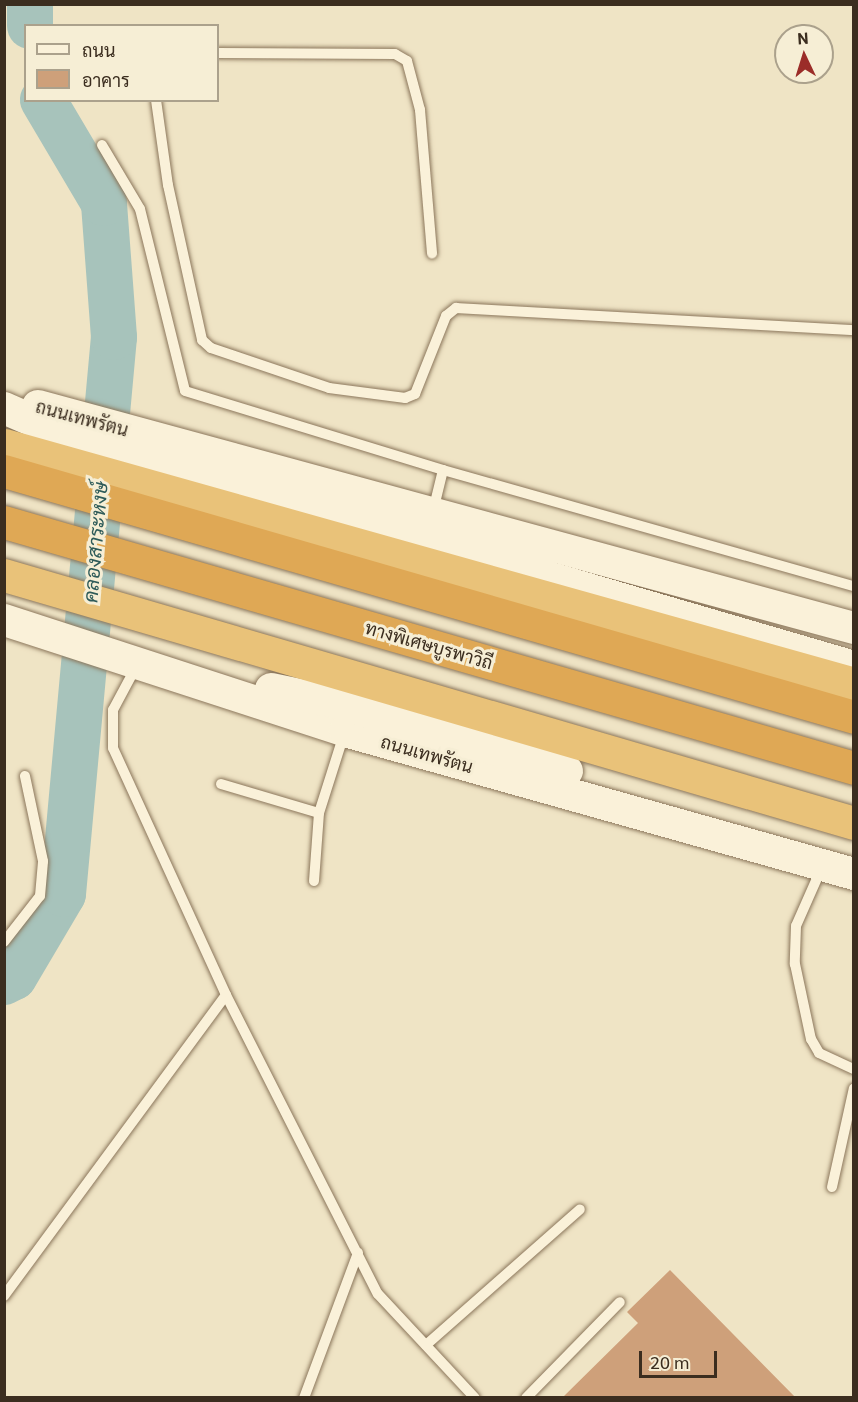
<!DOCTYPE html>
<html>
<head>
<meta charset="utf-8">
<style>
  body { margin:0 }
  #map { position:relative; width:858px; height:1402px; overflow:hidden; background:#efe4c5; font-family:Georgia,Sarabun,serif }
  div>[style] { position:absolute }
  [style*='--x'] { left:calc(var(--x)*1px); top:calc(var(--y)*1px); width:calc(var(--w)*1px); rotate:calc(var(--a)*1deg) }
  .river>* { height:46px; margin:-23px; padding:0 23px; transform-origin:23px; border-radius:23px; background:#a7c3bb }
  .building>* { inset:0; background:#cea07a }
  .roads { filter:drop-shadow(0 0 2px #8b765b) drop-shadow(0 0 2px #8b765b) }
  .service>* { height:10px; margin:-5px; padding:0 5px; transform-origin:5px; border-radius:5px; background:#faf1d9 }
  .secondary>* { height:32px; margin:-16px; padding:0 16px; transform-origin:16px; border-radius:16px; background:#faf1d9 }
  .trunk>* { height:33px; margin:-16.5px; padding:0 16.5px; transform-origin:16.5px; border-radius:16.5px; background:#e9c279 }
  .motorway>* { height:33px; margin:-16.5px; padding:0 16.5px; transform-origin:16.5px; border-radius:16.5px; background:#dfa855 }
  span { translate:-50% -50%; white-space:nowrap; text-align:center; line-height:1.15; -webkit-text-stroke:6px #f6eed5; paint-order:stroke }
  .street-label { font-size:18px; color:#3b2d1f }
  .water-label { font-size:20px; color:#2e5b59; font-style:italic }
  .frame { position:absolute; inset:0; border:6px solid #3b2d1f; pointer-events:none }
  .legend { position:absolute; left:24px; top:24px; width:195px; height:78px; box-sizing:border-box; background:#f6eed5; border:2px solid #aba18c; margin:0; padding:8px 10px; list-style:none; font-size:18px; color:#3b2d1f }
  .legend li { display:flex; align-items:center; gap:12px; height:30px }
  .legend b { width:30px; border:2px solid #aba18c }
  .north { position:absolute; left:774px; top:24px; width:60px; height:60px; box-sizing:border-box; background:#f6eed5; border:2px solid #aba18c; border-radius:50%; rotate:356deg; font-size:16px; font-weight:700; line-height:24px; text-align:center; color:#3b2d1f }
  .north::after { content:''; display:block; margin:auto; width:21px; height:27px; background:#9b2d29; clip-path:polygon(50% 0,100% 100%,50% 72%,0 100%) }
  .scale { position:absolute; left:639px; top:1351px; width:78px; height:27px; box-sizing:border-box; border:3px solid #3b2d1f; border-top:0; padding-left:8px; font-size:18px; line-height:21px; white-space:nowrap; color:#3b2d1f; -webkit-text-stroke:4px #f6eed5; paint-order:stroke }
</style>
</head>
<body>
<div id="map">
  <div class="river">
    <i style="--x:30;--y:4;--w:22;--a:90"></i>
    <i style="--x:4;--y:982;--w:11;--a:-27"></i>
    <i style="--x:14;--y:977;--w:96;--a:-59.4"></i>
    <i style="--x:63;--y:894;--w:559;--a:-84.77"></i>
    <i style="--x:114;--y:337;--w:134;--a:-94.3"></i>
    <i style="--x:104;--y:203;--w:120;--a:-120.6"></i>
  </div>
  <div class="building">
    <i style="clip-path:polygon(670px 1270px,796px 1398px,562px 1398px,638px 1323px,627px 1312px)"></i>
  </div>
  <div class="roads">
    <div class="service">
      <i style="--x:218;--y:53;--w:177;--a:0.3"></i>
      <i style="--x:395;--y:54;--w:14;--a:30"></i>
      <i style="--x:407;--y:61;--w:51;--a:75.1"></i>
      <i style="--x:420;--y:110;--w:144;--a:85.2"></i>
      <i style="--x:156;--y:100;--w:86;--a:82"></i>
      <i style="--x:168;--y:185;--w:159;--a:77.6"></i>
      <i style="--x:202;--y:340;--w:12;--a:42"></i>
      <i style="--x:211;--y:348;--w:125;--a:18.7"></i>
      <i style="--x:329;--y:388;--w:77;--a:7.5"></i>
      <i style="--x:405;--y:398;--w:11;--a:-22"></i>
      <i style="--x:415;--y:394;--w:84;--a:-68.3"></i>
      <i style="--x:446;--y:316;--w:13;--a:-39"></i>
      <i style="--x:456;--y:308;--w:399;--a:3.2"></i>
      <i style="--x:102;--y:145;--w:74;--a:59.3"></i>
      <i style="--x:140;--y:209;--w:187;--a:76.1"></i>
      <i style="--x:185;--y:391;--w:270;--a:17"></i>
      <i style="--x:443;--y:470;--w:42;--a:103.7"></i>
      <i style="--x:443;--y:470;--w:427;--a:15.8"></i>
      <i style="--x:136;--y:667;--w:49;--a:118.1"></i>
      <i style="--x:113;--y:710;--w:38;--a:90"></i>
      <i style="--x:113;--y:748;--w:272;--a:65.4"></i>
      <i style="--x:226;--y:995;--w:335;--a:63.1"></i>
      <i style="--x:378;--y:1294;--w:142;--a:47"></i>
      <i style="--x:221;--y:784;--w:102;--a:16.5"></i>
      <i style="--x:319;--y:813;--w:83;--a:-72.4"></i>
      <i style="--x:822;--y:867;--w:64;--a:113.8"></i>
      <i style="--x:796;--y:926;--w:38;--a:92"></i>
      <i style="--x:795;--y:964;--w:77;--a:78"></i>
      <i style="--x:811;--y:1039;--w:16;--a:60"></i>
      <i style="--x:819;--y:1053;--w:38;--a:25"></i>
      <i style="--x:314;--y:881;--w:68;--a:-85.8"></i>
      <i style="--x:4;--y:942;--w:58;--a:-52"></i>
      <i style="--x:40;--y:896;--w:35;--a:-85"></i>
      <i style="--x:43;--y:861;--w:87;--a:-102"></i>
      <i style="--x:832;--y:1187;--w:101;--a:-77.5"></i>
      <i style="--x:4;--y:1296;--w:374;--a:-53.6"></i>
      <i style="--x:426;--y:1345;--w:205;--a:-41.4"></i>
      <i style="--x:304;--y:1398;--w:155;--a:-69.6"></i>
      <i style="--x:526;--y:1398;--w:134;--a:-45.6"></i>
    </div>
    <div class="secondary">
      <i style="--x:38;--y:406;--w:846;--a:15.22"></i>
      <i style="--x:4;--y:408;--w:77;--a:23.6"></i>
      <i style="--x:75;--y:439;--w:812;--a:16.31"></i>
      <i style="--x:4;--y:620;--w:359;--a:18"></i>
      <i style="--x:345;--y:731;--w:529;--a:15.69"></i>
      <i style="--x:271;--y:689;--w:64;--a:11.7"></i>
      <i style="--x:334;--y:702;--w:243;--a:16.5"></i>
    </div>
    <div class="trunk">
      <i style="--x:4;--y:445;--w:883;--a:15.7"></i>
      <i style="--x:4;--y:575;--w:885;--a:16.27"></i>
    </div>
    <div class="motorway">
      <i style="--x:4;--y:471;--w:885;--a:16.14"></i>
      <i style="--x:4;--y:522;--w:885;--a:16.14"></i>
    </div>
  </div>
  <div class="street-label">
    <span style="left:82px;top:418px;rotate:15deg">ถนนเทพรัตน</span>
    <span style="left:429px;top:645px;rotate:16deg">ทางพิเศษบูรพาวิถี</span>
    <span style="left:427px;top:754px;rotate:16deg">ถนนเทพรัตน</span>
  </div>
  <div class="water-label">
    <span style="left:95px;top:542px;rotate:-85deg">คลองสาระหงษ์</span>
  </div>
  <div class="frame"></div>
  <ul class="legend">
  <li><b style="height:8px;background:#faf1d9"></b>ถนน</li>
  <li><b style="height:16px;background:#cea07a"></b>อาคาร</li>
  </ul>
  <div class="north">N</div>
  <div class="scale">20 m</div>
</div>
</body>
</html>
